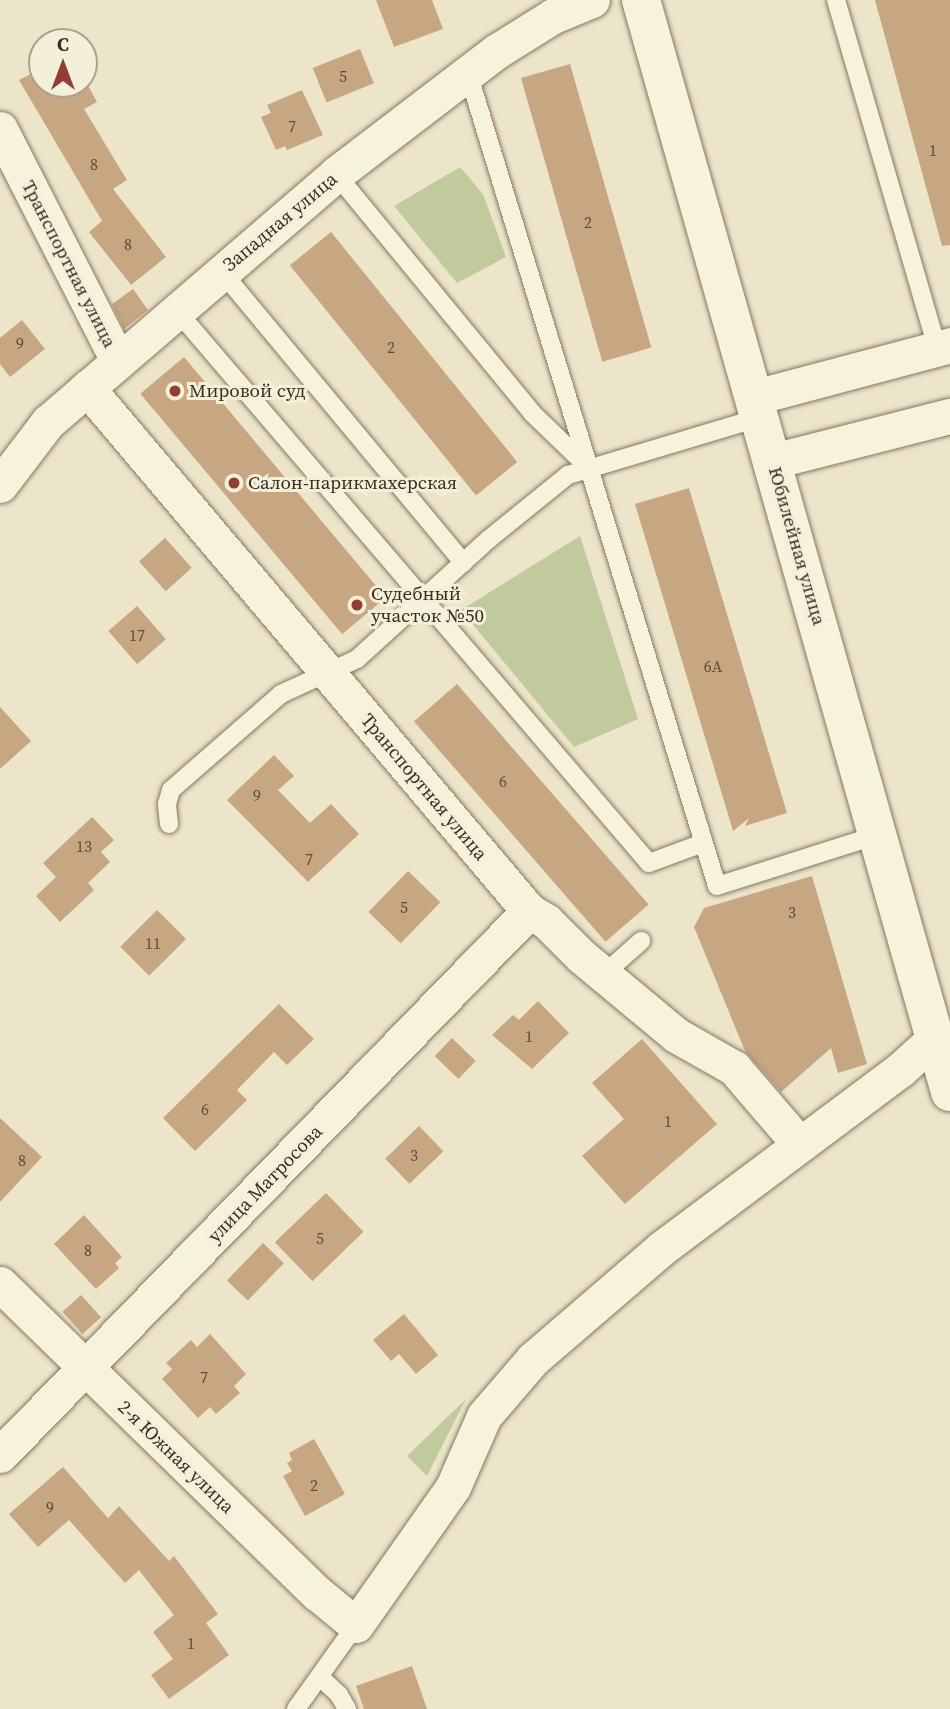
<!DOCTYPE html>
<html>
<head>
<meta charset="utf-8">
<style>
  body { margin:0 }
  #map { position:relative; width:950px; height:1709px; overflow:hidden; background:#ece5c9; font-family:"Source Serif 4",serif }
  div>[style] { position:absolute }
  [style*='--x'] { left:calc(var(--x)*1px); top:calc(var(--y)*1px); width:calc(var(--w)*1px); rotate:calc(var(--a)*1deg) }
  .green>* { inset:0; background:#c0ca9d }
  .building>* { inset:0; background:#c7a682; transform-origin:0 0 }
  .roads { filter:drop-shadow(0 0 2px #87785f) drop-shadow(0 0 2px #87785f) }
  .service>* { height:18px; margin:-9px; padding:0 9px; transform-origin:9px; border-radius:9px; background:#f7f2dc }
  .minor>* { height:35px; margin:-17.5px; padding:0 17.5px; transform-origin:17.5px; border-radius:17.5px; background:#f7f2dc }
  .secondary>* { height:38px; margin:-19px; padding:0 19px; transform-origin:19px; border-radius:19px; background:#f7f2dc }
  .dots>* { width:19px; height:19px; translate:-50% -50%; box-sizing:border-box; border:4px solid #f4efd8; border-radius:50% }
  span { translate:-50% -50%; white-space:nowrap; text-align:center; line-height:1.15; -webkit-text-stroke:6px #f4efd8; paint-order:stroke }
  .number-label { font-size:16px; color:#5c4d39 }
  .number-label span { -webkit-text-stroke-width:0 }
  .street-label { font-size:19px; color:#392f21 }
  .poi-label { font-size:19px; color:#392f21 }
  .left { translate:0 -50%; text-align:left }
  .north { position:absolute; left:28px; top:28px; width:70px; height:70px; box-sizing:border-box; background:#f4efd8; border:2px solid #a9a28f; border-radius:50%; rotate:0deg; font-size:19px; font-weight:700; line-height:28px; text-align:center; color:#392f21 }
  .north::after { content:''; display:block; margin:auto; width:24px; height:32px; background:#923c33; clip-path:polygon(50% 0,100% 100%,50% 72%,0 100%) }
</style>
</head>
<body>
<div id="map">
  <div class="green">
    <i style="clip-path:polygon(460px 167px,483px 194px,506px 257px,457px 283px,394px 206px)"></i>
    <i style="clip-path:polygon(580px 536px,638px 719px,574px 747px,461px 610px)"></i>
    <i style="clip-path:polygon(466px 1399px,427px 1476px,407px 1456px)"></i>
  </div>
  <div class="building">
    <i style="clip-path:polygon(376px 0,432px 0,443px 29px,394px 47px)"></i>
    <i style="clip-path:polygon(875px 0,950px 0,950px 245px,942px 246px)"></i>
    <i style="left:360px;top:49px;width:37px;height:51px;rotate:68deg"></i>
    <i style="left:570px;top:64px;width:295px;height:51px;rotate:74deg"></i>
    <i style="clip-path:polygon(42px 68px,42px 84px,84px 84px,84px 78px,97px 102px,84px 109px,127px 180px,113px 189px,166px 257px,131px 285px,89px 232px,102px 221px,19px 80px)"></i>
    <i style="clip-path:polygon(302px 90px,323px 135px,287px 150px,285px 146px,276px 150px,261px 117px,271px 113px,267px 105px)"></i>
    <i style="left:331px;top:232px;width:296px;height:53px;rotate:51deg"></i>
    <i style="clip-path:polygon(133px 289px,148px 310px,124px 329px,112px 304px)"></i>
    <i style="clip-path:polygon(22px 320px,45px 349px,10px 377px,0 364px,0 338px)"></i>
    <i style="left:184px;top:357px;width:314px;height:57px;rotate:50deg"></i>
    <i style="clip-path:polygon(689px 488px,787px 813px,745px 826px,749px 818px,733px 831px,635px 504px)"></i>
    <i style="left:165px;top:538px;width:40px;height:35px;rotate:48deg"></i>
    <i style="left:137px;top:606px;width:44px;height:38px;rotate:49deg"></i>
    <i style="left:457px;top:684px;width:292px;height:57px;rotate:49deg"></i>
    <i style="clip-path:polygon(0 707px,31px 741px,0 769px)"></i>
    <i style="clip-path:polygon(274px 755px,294px 776px,278px 790px,310px 823px,331px 804px,359px 834px,308px 882px,227px 800px)"></i>
    <i style="clip-path:polygon(92px 817px,114px 840px,101px 852px,110px 862px,88px 883px,94px 890px,60px 922px,36px 896px,56px 877px,43px 863px)"></i>
    <i style="left:408px;top:871px;width:45px;height:57px;rotate:44deg"></i>
    <i style="clip-path:polygon(812px 876px,867px 1064px,838px 1073px,831px 1048px,781px 1092px,745px 1051px,694px 927px,704px 908px)"></i>
    <i style="left:157px;top:910px;width:41px;height:52px;rotate:45deg"></i>
    <i style="clip-path:polygon(538px 1001px,569px 1033px,532px 1069px,492px 1035px,513px 1015px,519px 1020px)"></i>
    <i style="clip-path:polygon(279px 1004px,314px 1039px,287px 1065px,274px 1052px,237px 1090px,247px 1100px,195px 1151px,163px 1118px)"></i>
    <i style="left:452px;top:1038px;width:33px;height:25px;rotate:44deg"></i>
    <i style="clip-path:polygon(642px 1039px,717px 1124px,625px 1204px,582px 1156px,624px 1119px,592px 1083px)"></i>
    <i style="clip-path:polygon(0 1118px,42px 1157px,0 1202px)"></i>
    <i style="left:419px;top:1126px;width:35px;height:47px;rotate:46deg"></i>
    <i style="left:326px;top:1193px;width:54px;height:71px;rotate:46deg"></i>
    <i style="clip-path:polygon(84px 1215px,122px 1257px,115px 1263px,119px 1268px,96px 1289px,54px 1244px)"></i>
    <i style="left:263px;top:1243px;width:29px;height:52px;rotate:44deg"></i>
    <i style="left:81px;top:1295px;width:30px;height:25px;rotate:48deg"></i>
    <i style="clip-path:polygon(404px 1314px,438px 1355px,416px 1374px,399px 1354px,391px 1361px,373px 1340px)"></i>
    <i style="clip-path:polygon(210px 1334px,246px 1374px,234px 1386px,240px 1393px,216px 1414px,210px 1407px,198px 1418px,162px 1379px,172px 1369px,166px 1363px,191px 1340px,197px 1347px)"></i>
    <i style="clip-path:polygon(314px 1439px,345px 1494px,305px 1516px,283px 1476px,292px 1471px,287px 1463px,292px 1460px,289px 1453px)"></i>
    <i style="clip-path:polygon(63px 1467px,108px 1518px,119px 1506px,169px 1561px,174px 1556px,218px 1614px,206px 1623px,229px 1655px,169px 1699px,151px 1675px,173px 1659px,153px 1632px,174px 1615px,139px 1570px,125px 1583px,69px 1520px,38px 1547px,9px 1514px)"></i>
    <i style="clip-path:polygon(412px 1666px,427px 1709px,364px 1709px,356px 1686px)"></i>
  </div>
  <div class="roads">
    <div class="service">
      <i style="--x:836;--y:0;--w:362;--a:73.8"></i>
      <i style="--x:468;--y:73;--w:850;--a:72.97"></i>
      <i style="--x:717;--y:886;--w:169;--a:-17.6"></i>
      <i style="--x:336;--y:174;--w:309;--a:50.6"></i>
      <i style="--x:532;--y:413;--w:76;--a:43.9"></i>
      <i style="--x:222;--y:272;--w:378;--a:50.3"></i>
      <i style="--x:177;--y:311;--w:726;--a:49.47"></i>
      <i style="--x:649;--y:863;--w:58;--a:-20.3"></i>
      <i style="--x:169;--y:824;--w:20;--a:-96"></i>
      <i style="--x:167;--y:804;--w:15;--a:-74"></i>
      <i style="--x:171;--y:790;--w:146;--a:-41.1"></i>
      <i style="--x:281;--y:694;--w:84;--a:-24.7"></i>
      <i style="--x:357;--y:659;--w:178;--a:-42.3"></i>
      <i style="--x:489;--y:539;--w:102;--a:-39"></i>
      <i style="--x:568;--y:475;--w:202;--a:-16.7"></i>
      <i style="--x:604;--y:974;--w:50;--a:-41.7"></i>
      <i style="--x:320;--y:1677;--w:26;--a:43"></i>
      <i style="--x:339;--y:1695;--w:16;--a:60"></i>
      <i style="--x:296;--y:1709;--w:103;--a:-54.5"></i>
    </div>
    <div class="minor">
      <i style="--x:0;--y:129;--w:260;--a:63"></i>
      <i style="--x:87;--y:388;--w:685;--a:49.8"></i>
      <i style="--x:529;--y:911;--w:21;--a:31"></i>
      <i style="--x:547;--y:922;--w:48;--a:45"></i>
      <i style="--x:581;--y:956;--w:124;--a:39.7"></i>
      <i style="--x:676;--y:1035;--w:67;--a:29.6"></i>
      <i style="--x:734;--y:1068;--w:101;--a:49.4"></i>
      <i style="--x:755;--y:397;--w:202;--a:-14.9"></i>
      <i style="--x:773;--y:461;--w:183;--a:-14.3"></i>
      <i style="--x:0;--y:485;--w:79;--a:-52.7"></i>
      <i style="--x:48;--y:422;--w:380;--a:-40.7"></i>
      <i style="--x:336;--y:174;--w:203;--a:-37.4"></i>
      <i style="--x:497;--y:51;--w:66;--a:-32"></i>
      <i style="--x:553;--y:16;--w:42;--a:-22.3"></i>
      <i style="--x:0;--y:1284;--w:443;--a:44.3"></i>
      <i style="--x:317;--y:1593;--w:50;--a:39.4"></i>
      <i style="--x:356;--y:1625;--w:169;--a:-54.9"></i>
      <i style="--x:453;--y:1487;--w:77;--a:-66.4"></i>
      <i style="--x:484;--y:1416;--w:75;--a:-49.3"></i>
      <i style="--x:533;--y:1359;--w:170;--a:-40.7"></i>
      <i style="--x:662;--y:1248;--w:297;--a:-36.8"></i>
      <i style="--x:900;--y:1070;--w:47;--a:-42.4"></i>
      <i style="--x:0;--y:1455;--w:759;--a:-45.8"></i>
    </div>
    <div class="secondary">
      <i style="--x:641;--y:0;--w:1135;--a:74.2"></i>
    </div>
  </div>
  <div class="dots">
    <i style="left:175px;top:391px;background:#923c33"></i>
    <i style="left:234px;top:483px;background:#923c33"></i>
    <i style="left:357px;top:605px;background:#923c33"></i>
  </div>
  <div class="number-label">
    <span style="left:343px;top:76px">5</span>
    <span style="left:292px;top:126px">7</span>
    <span style="left:933px;top:150px">1</span>
    <span style="left:94px;top:164px">8</span>
    <span style="left:588px;top:222px">2</span>
    <span style="left:128px;top:244px">8</span>
    <span style="left:20px;top:343px">9</span>
    <span style="left:391px;top:347px">2</span>
    <span style="left:137px;top:635px">17</span>
    <span style="left:713px;top:666px">6А</span>
    <span style="left:503px;top:781px">6</span>
    <span style="left:257px;top:795px">9</span>
    <span style="left:84px;top:846px">13</span>
    <span style="left:309px;top:859px">7</span>
    <span style="left:404px;top:907px">5</span>
    <span style="left:792px;top:912px">3</span>
    <span style="left:153px;top:943px">11</span>
    <span style="left:529px;top:1036px">1</span>
    <span style="left:205px;top:1109px">6</span>
    <span style="left:668px;top:1121px">1</span>
    <span style="left:414px;top:1155px">3</span>
    <span style="left:22px;top:1160px">8</span>
    <span style="left:320px;top:1238px">5</span>
    <span style="left:88px;top:1250px">8</span>
    <span style="left:204px;top:1377px">7</span>
    <span style="left:314px;top:1485px">2</span>
    <span style="left:50px;top:1507px">9</span>
    <span style="left:191px;top:1643px">1</span>
  </div>
  <div class="street-label">
    <span style="left:280px;top:222px;rotate:-40deg">Западная улица</span>
    <span style="left:69px;top:264px;rotate:63deg">Транспортная улица</span>
    <span style="left:797px;top:546px;rotate:74deg">Юбилейная улица</span>
    <span style="left:424px;top:787px;rotate:50deg">Транспортная улица</span>
    <span style="left:265px;top:1184px;rotate:-46deg">улица Матросова</span>
    <span style="left:176px;top:1457px;rotate:44deg">2-я Южная улица</span>
  </div>
  <div class="poi-label">
    <span class="left" style="left:189px;top:391px">Мировой суд</span>
    <span class="left" style="left:248px;top:483px">Салон-парикмахерская</span>
    <span class="left" style="left:371px;top:605px">Судебный<br>участок №50</span>
  </div>
  <div class="north">С</div>
</div>
</body>
</html>
